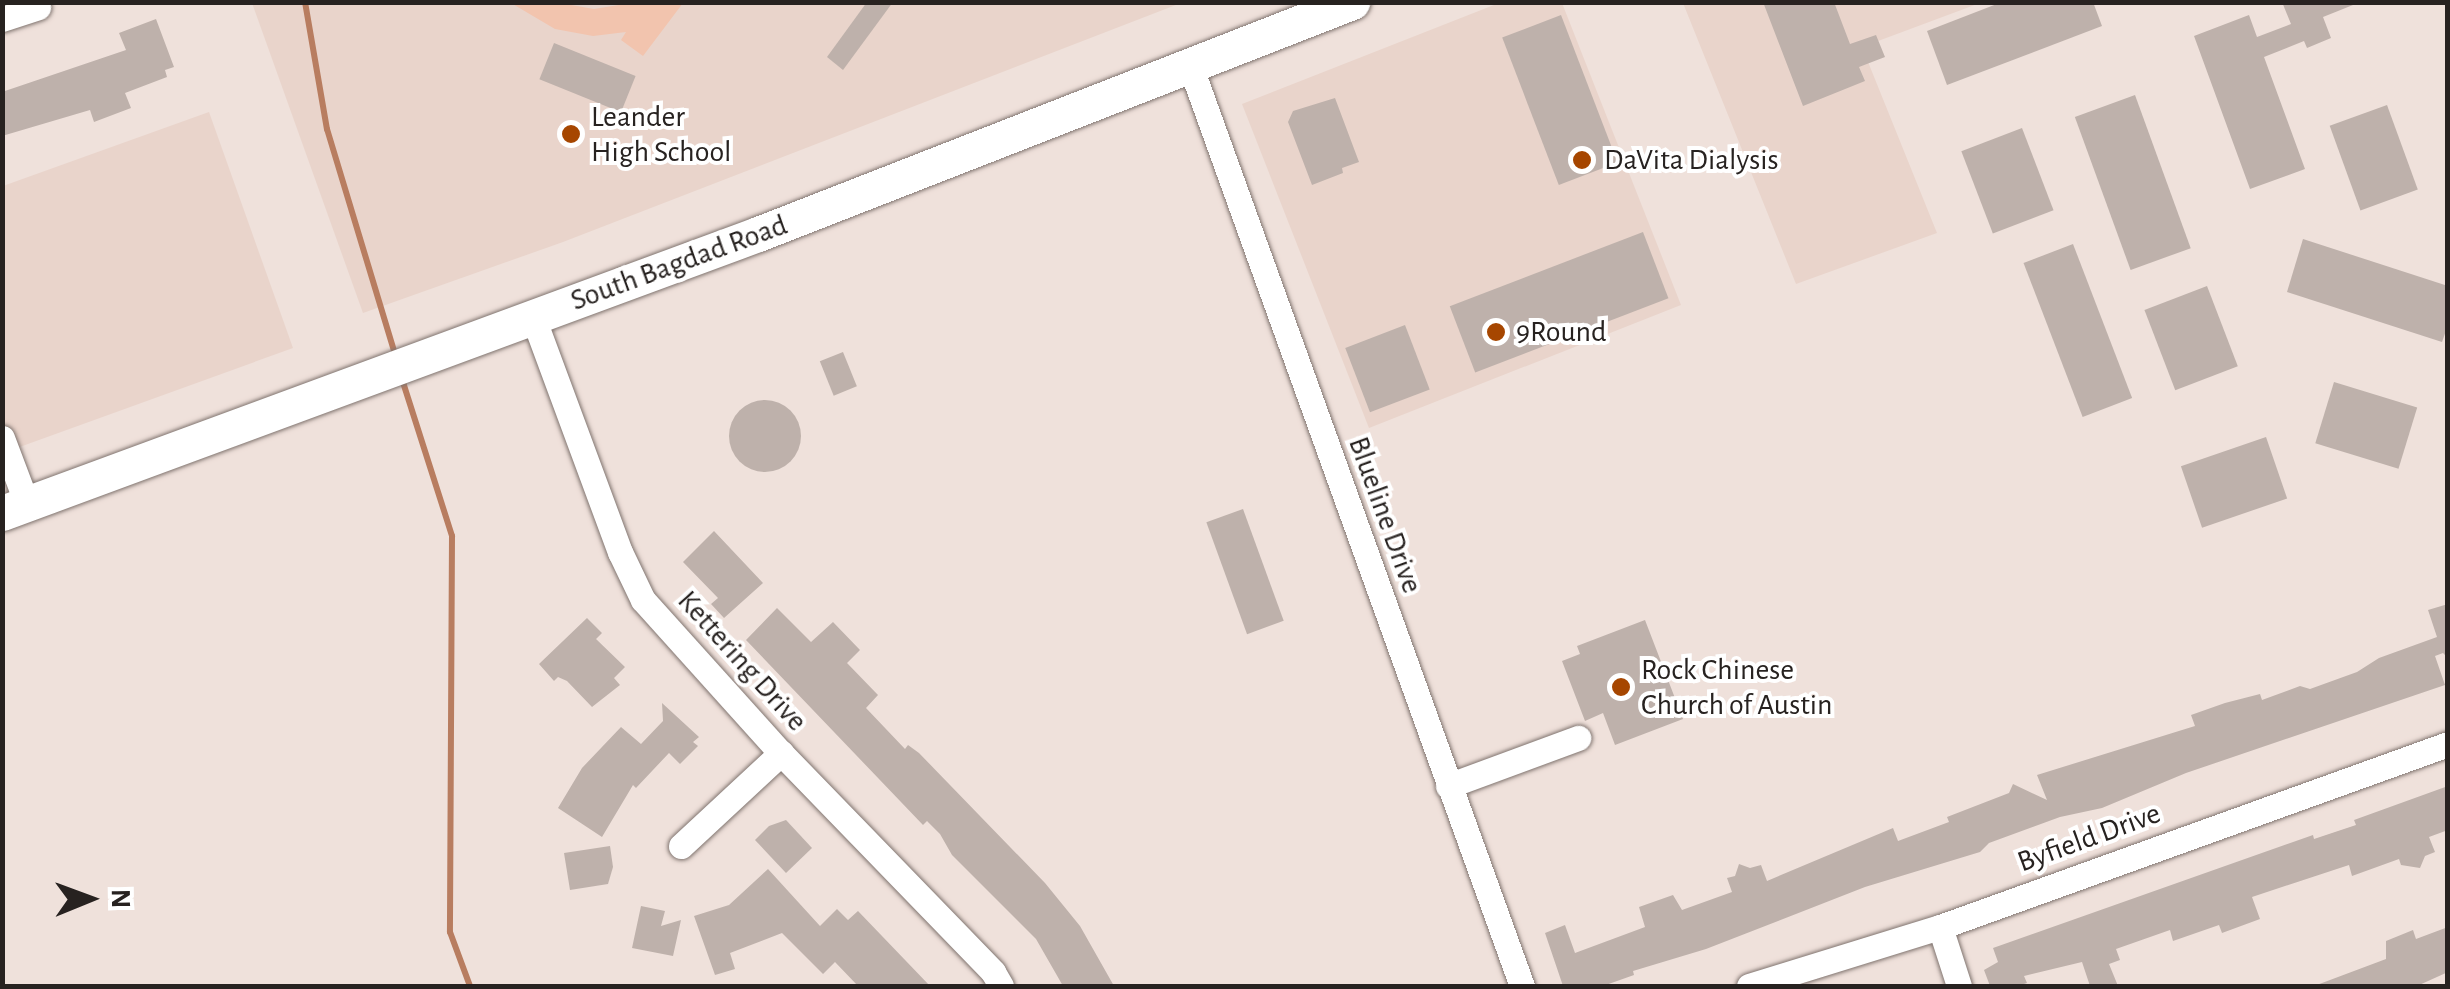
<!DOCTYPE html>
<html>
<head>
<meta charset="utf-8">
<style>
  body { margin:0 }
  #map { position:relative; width:2450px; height:989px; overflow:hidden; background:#efe1db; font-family:"Alegreya Sans",sans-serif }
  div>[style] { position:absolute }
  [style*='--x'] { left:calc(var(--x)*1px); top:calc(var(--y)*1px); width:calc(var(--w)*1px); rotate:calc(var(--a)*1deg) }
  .built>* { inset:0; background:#e9d4cb }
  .green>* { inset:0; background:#f2c4ae }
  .stream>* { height:6px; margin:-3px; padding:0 3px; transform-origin:3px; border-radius:3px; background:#b87d60 }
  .building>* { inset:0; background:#beb1ab; transform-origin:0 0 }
  .round { border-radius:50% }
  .roads { filter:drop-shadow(0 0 2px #80746f) drop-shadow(0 0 2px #80746f) }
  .minor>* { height:25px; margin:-12.5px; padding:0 12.5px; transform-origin:12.5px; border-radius:12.5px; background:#fff }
  .secondary>* { height:35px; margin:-17.5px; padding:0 17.5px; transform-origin:17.5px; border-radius:17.5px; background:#fff }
  .dots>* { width:28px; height:28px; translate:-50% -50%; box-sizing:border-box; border:5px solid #fff; border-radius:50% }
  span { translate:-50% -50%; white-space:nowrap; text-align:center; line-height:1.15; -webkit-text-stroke:8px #fff; paint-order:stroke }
  .poi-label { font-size:30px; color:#272220 }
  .left { translate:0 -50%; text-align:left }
  .street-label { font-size:30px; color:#272220 }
  .frame { position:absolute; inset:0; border:5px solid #272220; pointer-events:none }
  .north { position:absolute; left:40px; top:849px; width:100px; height:100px; -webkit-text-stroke:8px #fff; paint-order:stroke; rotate:89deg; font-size:28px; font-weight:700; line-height:40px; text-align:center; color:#272220 }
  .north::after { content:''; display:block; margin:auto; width:35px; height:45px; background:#272220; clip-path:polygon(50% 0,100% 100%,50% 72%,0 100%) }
</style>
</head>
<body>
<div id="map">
  <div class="built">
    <i style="clip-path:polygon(252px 3px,1181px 3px,563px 242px,363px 313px)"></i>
    <i style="clip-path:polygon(1499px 3px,1562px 3px,1681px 305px,1369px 428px,1242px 104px)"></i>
    <i style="clip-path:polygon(1683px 3px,1980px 3px,1862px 47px,1937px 233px,1796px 284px)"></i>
    <i style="clip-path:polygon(209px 112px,293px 348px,3px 453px,3px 186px)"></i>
  </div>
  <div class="green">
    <i style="clip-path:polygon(511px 3px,560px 3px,594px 9px,631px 3px,683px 3px,643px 56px,621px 40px,626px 32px,593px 36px,555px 29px)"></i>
  </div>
  <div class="stream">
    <i style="--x:305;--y:2;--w:129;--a:80.2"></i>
    <i style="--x:327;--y:129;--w:235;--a:73.2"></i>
    <i style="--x:401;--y:376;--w:168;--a:72.3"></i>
    <i style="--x:452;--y:536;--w:396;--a:90.3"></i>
    <i style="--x:450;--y:932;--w:58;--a:69.7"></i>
  </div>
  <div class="building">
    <i style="clip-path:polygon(867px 2px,893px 2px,843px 70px,827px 57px)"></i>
    <i style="clip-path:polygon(1763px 2px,1834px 2px,1850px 44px,1876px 35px,1885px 57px,1859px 67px,1865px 81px,1803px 106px)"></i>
    <i style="clip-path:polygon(2002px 2px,2093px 2px,2102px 26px,1947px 85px,1927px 31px)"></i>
    <i style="clip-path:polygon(2282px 2px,2358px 3px,2323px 17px,2331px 38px,2307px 48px,2304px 41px,2264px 57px,2305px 169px,2250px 189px,2194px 36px,2249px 15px,2257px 37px,2291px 24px)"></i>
    <i style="left:1561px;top:15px;width:158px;height:63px;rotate:69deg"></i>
    <i style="clip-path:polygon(156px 19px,174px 67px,165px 70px,167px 77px,125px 93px,131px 108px,94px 122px,90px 110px,2px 136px,2px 92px,126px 50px,119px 33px)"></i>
    <i style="left:554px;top:43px;width:88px;height:39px;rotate:22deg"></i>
    <i style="left:2135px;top:95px;width:163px;height:64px;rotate:70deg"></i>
    <i style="clip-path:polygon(1335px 98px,1359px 162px,1342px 168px,1343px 173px,1312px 185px,1288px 122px,1293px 111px)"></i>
    <i style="left:2387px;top:105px;width:90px;height:61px;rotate:70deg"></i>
    <i style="left:2022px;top:128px;width:88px;height:65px;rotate:69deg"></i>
    <i style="left:1643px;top:232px;width:71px;height:207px;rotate:69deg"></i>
    <i style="clip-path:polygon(2303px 239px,2448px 286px,2448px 325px,2442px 342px,2287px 292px)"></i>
    <i style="left:2073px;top:244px;width:165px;height:53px;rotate:69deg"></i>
    <i style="left:2207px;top:286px;width:86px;height:67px;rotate:69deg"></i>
    <i style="left:1405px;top:325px;width:69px;height:64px;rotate:69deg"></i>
    <i style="left:843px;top:352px;width:37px;height:25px;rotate:68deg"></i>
    <i style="left:2334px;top:382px;width:87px;height:64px;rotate:17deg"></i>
    <i class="round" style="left:729px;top:400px;width:72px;height:72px"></i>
    <i style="left:2266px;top:437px;width:65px;height:90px;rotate:71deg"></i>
    <i style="left:1243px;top:509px;width:119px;height:39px;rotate:70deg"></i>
    <i style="clip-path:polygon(714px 531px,763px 583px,724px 618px,711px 604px,718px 598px,683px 562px)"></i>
    <i style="clip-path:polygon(2448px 604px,2448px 658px,2443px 653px,2435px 656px,2445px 685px,2186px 773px,2102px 808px,2060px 817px,1989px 843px,1980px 852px,1865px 887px,1706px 949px,1633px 971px,1634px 975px,1603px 986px,1563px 986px,1545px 933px,1565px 925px,1575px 953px,1645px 927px,1639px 907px,1673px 895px,1682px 910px,1732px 892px,1727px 878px,1735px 876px,1739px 864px,1750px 868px,1761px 865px,1767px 881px,1893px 828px,1898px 841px,1949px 822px,1947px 817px,2009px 793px,2013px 784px,2047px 800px,2037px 775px,2195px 726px,2191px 715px,2225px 703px,2260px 694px,2262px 700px,2300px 686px,2310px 689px,2357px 672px,2379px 658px,2437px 637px,2428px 610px)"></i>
    <i style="clip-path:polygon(777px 608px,811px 642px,833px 622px,860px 650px,847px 663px,878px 695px,866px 708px,905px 749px,908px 745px,919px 753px,1045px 883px,1080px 926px,1114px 986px,1063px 986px,1036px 939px,952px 855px,940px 834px,927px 821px,923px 825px,746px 640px)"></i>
    <i style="clip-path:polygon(587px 618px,602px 633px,596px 639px,625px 667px,614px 678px,620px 685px,592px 707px,567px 681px,558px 677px,554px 681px,539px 664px)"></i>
    <i style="clip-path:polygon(1645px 620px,1683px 719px,1615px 745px,1603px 713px,1585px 721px,1562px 661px,1580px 654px,1577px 646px)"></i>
    <i style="clip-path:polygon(662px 703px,699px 737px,693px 742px,698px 746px,680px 764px,669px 753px,636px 788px,633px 785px,602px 837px,558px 808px,582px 768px,621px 727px,641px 744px,663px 721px)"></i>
    <i style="clip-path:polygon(2448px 786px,2448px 830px,2429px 837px,2435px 852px,2425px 856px,2420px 868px,2401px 865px,2399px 859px,2352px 876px,2349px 865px,2252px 897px,2260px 919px,2222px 933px,2219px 925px,2173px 941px,2170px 930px,2116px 949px,2120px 960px,2109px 964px,2118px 986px,2090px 986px,2082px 962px,2024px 976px,2027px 983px,2018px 986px,1990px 986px,1984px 970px,1998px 962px,1993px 948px,2313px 835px,2314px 839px,2356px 825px,2354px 820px)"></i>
    <i style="clip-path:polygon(786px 820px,812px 848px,786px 873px,755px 840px,769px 826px)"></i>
    <i style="clip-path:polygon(610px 846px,613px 867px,608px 884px,570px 890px,564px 853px)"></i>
    <i style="clip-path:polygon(768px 869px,820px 926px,837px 909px,848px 920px,858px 911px,930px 986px,858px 986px,835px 962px,823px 974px,782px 933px,730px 953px,735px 969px,715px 975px,694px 916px,729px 905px)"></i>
    <i style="clip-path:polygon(641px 906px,665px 911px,661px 926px,681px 920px,673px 956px,632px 948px)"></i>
    <i style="clip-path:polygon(2448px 927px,2448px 972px,2417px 986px,2314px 986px,2386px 959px,2386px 941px,2413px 930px,2416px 939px)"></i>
  </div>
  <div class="roads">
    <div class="minor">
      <i style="--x:2;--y:19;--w:38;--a:-18"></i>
      <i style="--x:1190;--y:65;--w:979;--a:70.18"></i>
      <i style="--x:533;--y:317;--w:251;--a:69.7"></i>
      <i style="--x:620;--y:552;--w:53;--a:64.4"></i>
      <i style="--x:643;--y:600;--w:206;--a:48"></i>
      <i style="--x:781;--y:753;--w:305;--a:45.9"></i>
      <i style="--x:993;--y:972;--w:16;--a:60"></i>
      <i style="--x:2;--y:438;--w:71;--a:69.3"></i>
      <i style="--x:1448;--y:786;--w:139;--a:-20.3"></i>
      <i style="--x:681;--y:846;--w:137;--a:-42.9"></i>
      <i style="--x:1940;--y:927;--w:62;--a:72.1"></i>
      <i style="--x:1749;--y:986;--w:200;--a:-17.2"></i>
      <i style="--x:1940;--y:927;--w:540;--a:-19.81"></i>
    </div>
    <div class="secondary">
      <i style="--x:2;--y:513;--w:806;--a:-20.26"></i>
      <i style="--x:758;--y:234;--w:638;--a:-21.33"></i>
    </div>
  </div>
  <div class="dots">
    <i style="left:571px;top:134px;background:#a64600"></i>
    <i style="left:1582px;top:160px;background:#a64600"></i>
    <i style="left:1496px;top:332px;background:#a64600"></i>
    <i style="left:1621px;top:687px;background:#a64600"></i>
  </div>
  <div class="poi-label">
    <span class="left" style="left:591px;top:134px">Leander<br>High School</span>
    <span class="left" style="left:1604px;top:160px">DaVita Dialysis</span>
    <span class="left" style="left:1516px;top:332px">9Round</span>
    <span class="left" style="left:1641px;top:687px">Rock Chinese<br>Church of Austin</span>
  </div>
  <div class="street-label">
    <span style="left:679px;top:263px;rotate:-20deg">South Bagdad Road</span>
    <span style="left:1385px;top:515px;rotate:70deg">Blueline Drive</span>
    <span style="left:742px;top:661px;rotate:48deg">Kettering Drive</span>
    <span style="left:2089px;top:838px;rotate:-20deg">Byfield Drive</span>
  </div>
  <div class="frame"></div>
  <div class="north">N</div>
</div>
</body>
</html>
